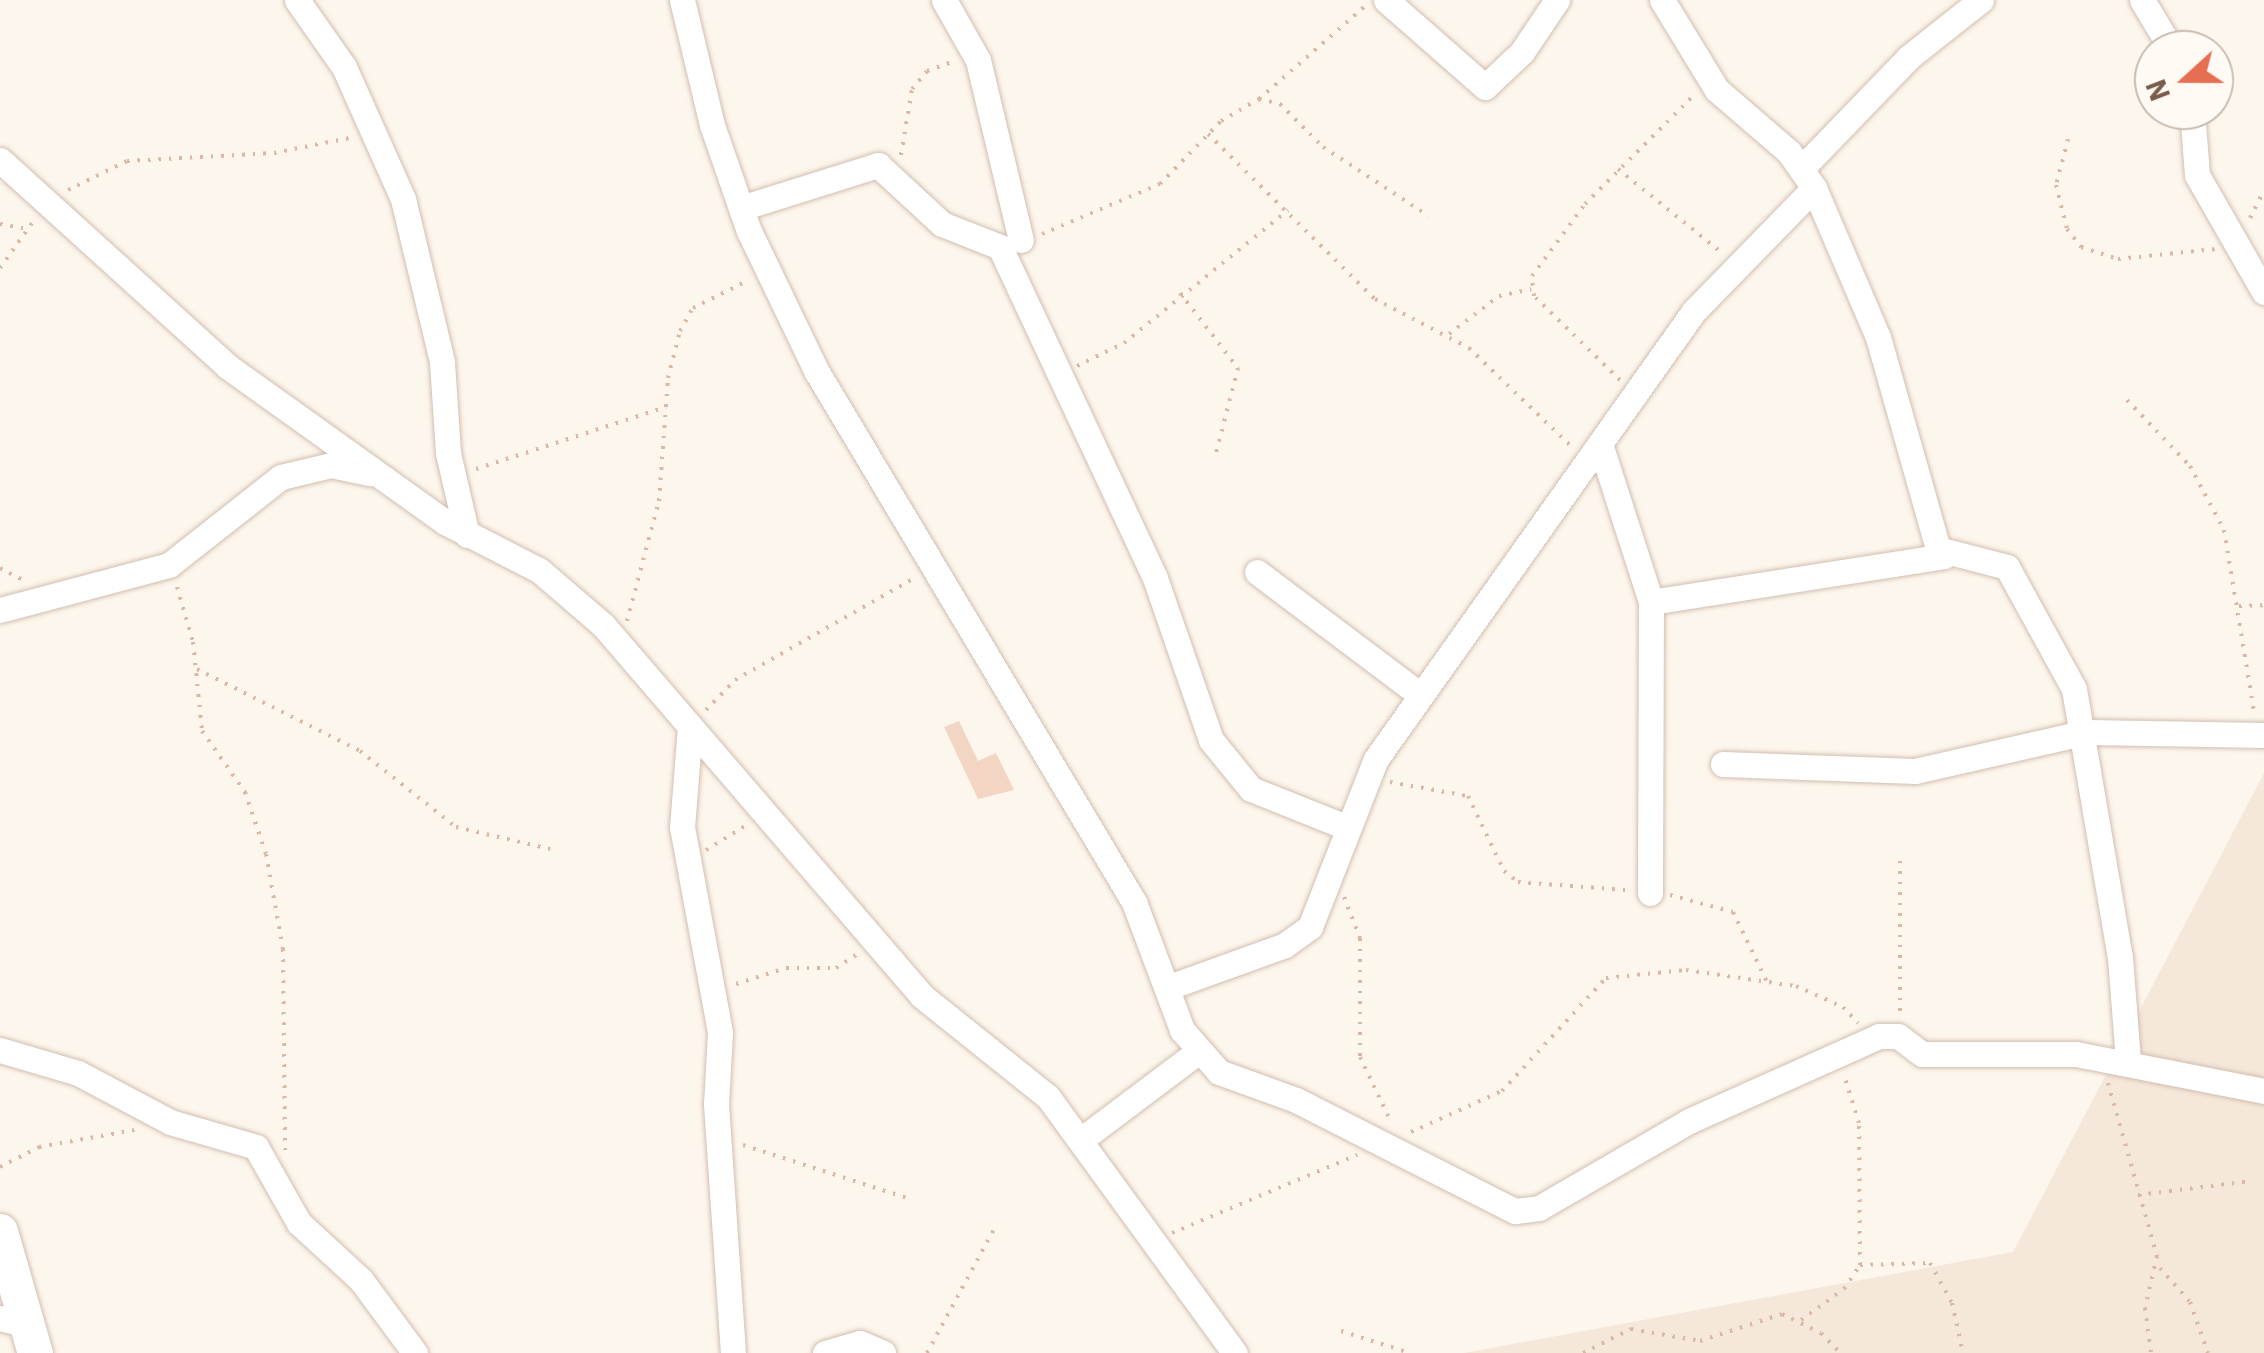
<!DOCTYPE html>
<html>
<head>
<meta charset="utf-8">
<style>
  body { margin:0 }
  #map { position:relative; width:2264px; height:1353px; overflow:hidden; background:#fdf6ec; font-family:"IBM Plex Sans",sans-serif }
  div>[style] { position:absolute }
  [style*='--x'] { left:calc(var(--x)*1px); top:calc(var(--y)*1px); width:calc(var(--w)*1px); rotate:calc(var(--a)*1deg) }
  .residential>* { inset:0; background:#f5e8da }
  .building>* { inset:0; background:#f3d5c3 }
  .path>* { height:4px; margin-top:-2px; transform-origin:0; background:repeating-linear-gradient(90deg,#d9b8a5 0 2.5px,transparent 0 10.5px) }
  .roads { filter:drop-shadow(0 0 2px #d1beb0) drop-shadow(0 0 2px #d1beb0) }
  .street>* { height:25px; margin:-12.5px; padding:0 12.5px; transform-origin:12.5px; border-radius:12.5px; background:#fff }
  .secondary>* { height:35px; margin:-17.5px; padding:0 17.5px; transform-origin:17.5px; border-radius:17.5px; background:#fff }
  span { translate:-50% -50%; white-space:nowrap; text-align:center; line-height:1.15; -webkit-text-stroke:8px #fffaf3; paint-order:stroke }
  .north { position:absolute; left:2134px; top:30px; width:100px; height:100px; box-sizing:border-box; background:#fffaf3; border:2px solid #cabbb1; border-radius:50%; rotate:249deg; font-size:28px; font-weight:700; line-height:40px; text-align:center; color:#7a5c4d }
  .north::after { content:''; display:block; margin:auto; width:35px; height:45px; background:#e76f51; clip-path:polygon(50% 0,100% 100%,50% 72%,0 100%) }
</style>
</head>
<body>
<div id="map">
  <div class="residential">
    <i style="clip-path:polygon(2264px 773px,2264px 1353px,1464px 1353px,2013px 1252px)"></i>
  </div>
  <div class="building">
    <i style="clip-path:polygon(959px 721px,978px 761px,996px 753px,1014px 790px,978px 799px,944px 727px)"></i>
  </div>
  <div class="path">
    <i style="--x:1259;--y:99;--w:140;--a:-41.2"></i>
    <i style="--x:1208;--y:134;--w:235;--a:44.7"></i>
    <i style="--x:1375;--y:299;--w:106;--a:27.5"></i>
    <i style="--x:1469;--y:348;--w:143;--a:43.9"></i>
    <i style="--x:2068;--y:139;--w:48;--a:104.6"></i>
    <i style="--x:2056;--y:185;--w:45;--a:76"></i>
    <i style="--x:2067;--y:229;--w:23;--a:52"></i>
    <i style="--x:2081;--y:247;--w:39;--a:18"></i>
    <i style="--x:2118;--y:259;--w:98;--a:-5.9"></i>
    <i style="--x:901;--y:155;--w:67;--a:-80.5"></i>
    <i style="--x:912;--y:89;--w:23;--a:-50"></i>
    <i style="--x:927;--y:71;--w:29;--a:-20"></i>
    <i style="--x:1618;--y:169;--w:134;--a:38.9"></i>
    <i style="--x:68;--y:190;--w:66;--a:-26.2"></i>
    <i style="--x:127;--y:161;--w:147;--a:-3.1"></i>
    <i style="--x:274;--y:153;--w:82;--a:-11.3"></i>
    <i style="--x:2250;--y:218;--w:31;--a:-63"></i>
    <i style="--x:0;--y:224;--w:28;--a:10"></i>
    <i style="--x:1042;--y:234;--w:128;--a:-23"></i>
    <i style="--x:1160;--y:184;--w:88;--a:-45.9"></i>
    <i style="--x:1221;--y:121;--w:44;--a:-30.1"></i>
    <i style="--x:1259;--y:99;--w:22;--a:13"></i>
    <i style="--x:1280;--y:104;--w:61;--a:45"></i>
    <i style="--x:1323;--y:147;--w:126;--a:33.1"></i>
    <i style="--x:0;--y:268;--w:60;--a:-54.5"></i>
    <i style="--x:1180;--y:293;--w:95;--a:52.3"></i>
    <i style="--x:1238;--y:368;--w:92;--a:104.5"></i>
    <i style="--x:1449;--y:334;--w:63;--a:-37.2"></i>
    <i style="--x:1499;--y:296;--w:33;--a:-12"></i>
    <i style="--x:1077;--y:366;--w:52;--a:-26.1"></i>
    <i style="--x:1124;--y:343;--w:211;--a:-39"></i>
    <i style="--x:1620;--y:380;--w:120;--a:-135.7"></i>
    <i style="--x:1534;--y:296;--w:20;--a:-96"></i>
    <i style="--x:1532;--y:276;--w:89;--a:-53.6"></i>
    <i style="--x:1585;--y:204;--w:153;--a:-45"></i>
    <i style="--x:2127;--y:400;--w:91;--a:46.3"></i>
    <i style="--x:2190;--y:466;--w:72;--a:62"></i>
    <i style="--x:2224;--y:530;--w:184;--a:80.6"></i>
    <i style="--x:476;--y:469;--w:200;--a:-18.1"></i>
    <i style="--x:0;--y:568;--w:26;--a:28"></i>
    <i style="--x:177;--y:587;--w:57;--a:73.8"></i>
    <i style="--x:193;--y:642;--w:89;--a:84.2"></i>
    <i style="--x:202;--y:731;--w:75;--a:54.8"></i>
    <i style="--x:245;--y:792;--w:65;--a:71.3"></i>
    <i style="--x:266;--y:854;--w:97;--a:79.9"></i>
    <i style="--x:283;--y:949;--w:201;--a:89.4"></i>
    <i style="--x:2239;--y:606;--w:25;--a:-2"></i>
    <i style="--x:627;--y:621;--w:124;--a:-75.1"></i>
    <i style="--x:659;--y:501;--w:123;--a:-85.8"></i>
    <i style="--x:668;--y:378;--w:49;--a:-75.7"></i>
    <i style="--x:680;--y:331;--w:26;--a:-61"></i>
    <i style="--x:693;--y:308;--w:63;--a:-26.6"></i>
    <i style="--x:197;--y:669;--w:182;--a:26.7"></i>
    <i style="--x:360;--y:751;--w:122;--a:38.4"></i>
    <i style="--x:456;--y:827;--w:97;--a:13.2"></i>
    <i style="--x:706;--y:710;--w:42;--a:-46"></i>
    <i style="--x:735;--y:680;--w:208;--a:-29.6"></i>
    <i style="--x:1390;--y:782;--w:79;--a:10.2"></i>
    <i style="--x:1468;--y:796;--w:83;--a:64.4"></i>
    <i style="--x:1504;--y:871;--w:18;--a:38"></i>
    <i style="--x:1518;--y:882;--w:108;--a:4.2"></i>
    <i style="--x:706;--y:850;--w:46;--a:-31.6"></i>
    <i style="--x:1900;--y:861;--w:156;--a:90"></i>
    <i style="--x:1670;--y:895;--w:65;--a:15.1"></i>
    <i style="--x:1733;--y:912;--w:78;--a:64.1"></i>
    <i style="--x:1344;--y:897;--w:44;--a:68.7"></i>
    <i style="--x:1360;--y:938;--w:119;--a:90"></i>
    <i style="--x:1360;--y:1057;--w:70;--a:64.5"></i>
    <i style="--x:736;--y:984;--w:52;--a:-17.7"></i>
    <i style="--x:786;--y:968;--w:50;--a:0"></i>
    <i style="--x:836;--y:968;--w:27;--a:-33"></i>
    <i style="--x:2108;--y:1083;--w:180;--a:74.2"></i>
    <i style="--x:2157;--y:1256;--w:53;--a:103"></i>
    <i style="--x:2145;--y:1308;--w:45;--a:82.4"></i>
    <i style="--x:1411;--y:1132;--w:100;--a:-24.3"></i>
    <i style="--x:1502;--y:1091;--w:154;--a:-47.4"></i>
    <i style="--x:1606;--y:978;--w:80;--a:-5.7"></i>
    <i style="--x:1686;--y:970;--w:111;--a:8.3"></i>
    <i style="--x:1796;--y:986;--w:51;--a:24.1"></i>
    <i style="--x:1843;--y:1007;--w:22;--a:47"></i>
    <i style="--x:743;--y:1145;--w:172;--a:17.9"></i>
    <i style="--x:0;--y:1167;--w:44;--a:-27.1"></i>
    <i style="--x:39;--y:1147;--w:97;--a:-10.1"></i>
    <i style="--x:2138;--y:1195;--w:114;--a:-7.1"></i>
    <i style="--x:1172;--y:1233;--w:201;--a:-22.9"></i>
    <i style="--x:1860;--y:1265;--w:70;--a:-1.6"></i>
    <i style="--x:1930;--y:1263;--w:46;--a:61.2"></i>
    <i style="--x:1952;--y:1303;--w:51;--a:77.6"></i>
    <i style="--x:2160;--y:1268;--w:45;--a:48.6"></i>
    <i style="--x:2190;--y:1302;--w:54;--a:70.6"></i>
    <i style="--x:1801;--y:1320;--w:53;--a:-35.8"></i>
    <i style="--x:1844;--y:1289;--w:29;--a:-56"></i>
    <i style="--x:1860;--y:1265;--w:142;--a:-90.4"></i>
    <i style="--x:1859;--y:1123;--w:50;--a:-107.4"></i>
    <i style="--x:1341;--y:1331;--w:72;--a:17.7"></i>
    <i style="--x:927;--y:1353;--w:141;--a:-61.6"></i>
    <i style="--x:1583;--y:1353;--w:54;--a:-26.6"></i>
    <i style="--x:1631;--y:1329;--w:70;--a:9.9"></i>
    <i style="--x:1700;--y:1341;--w:86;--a:-18.2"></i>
    <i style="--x:1782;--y:1314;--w:43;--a:26"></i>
    <i style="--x:1821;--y:1333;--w:28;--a:46"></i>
  </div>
  <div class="roads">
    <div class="street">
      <i style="--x:297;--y:0;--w:82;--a:55"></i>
      <i style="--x:344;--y:67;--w:145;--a:65.9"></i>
      <i style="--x:403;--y:199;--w:168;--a:76.5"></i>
      <i style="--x:442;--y:362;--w:91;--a:86.2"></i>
      <i style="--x:448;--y:453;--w:84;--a:77"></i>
      <i style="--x:682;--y:0;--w:129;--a:76.5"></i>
      <i style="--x:712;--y:125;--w:112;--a:70.8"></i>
      <i style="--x:749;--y:231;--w:157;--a:64.3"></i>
      <i style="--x:817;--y:372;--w:618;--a:59.12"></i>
      <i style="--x:1134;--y:902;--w:137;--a:69.4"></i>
      <i style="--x:1182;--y:1030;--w:56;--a:48.6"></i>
      <i style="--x:1219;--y:1072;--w:82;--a:20"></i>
      <i style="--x:1296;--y:1100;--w:246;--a:26.9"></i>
      <i style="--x:1515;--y:1211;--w:24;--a:-7"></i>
      <i style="--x:1539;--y:1208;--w:173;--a:-30.1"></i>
      <i style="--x:1689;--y:1121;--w:208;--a:-24.1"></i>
      <i style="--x:1879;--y:1036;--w:19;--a:0"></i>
      <i style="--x:1898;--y:1036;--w:30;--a:37"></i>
      <i style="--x:1922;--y:1054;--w:154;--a:0"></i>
      <i style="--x:2076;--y:1054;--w:192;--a:11.1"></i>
      <i style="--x:944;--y:0;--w:69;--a:60.5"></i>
      <i style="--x:978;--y:60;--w:185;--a:76.6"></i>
      <i style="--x:1386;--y:0;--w:132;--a:41.3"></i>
      <i style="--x:1485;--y:87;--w:51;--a:-43.4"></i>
      <i style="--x:1522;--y:52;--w:63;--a:-56.1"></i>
      <i style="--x:1662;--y:0;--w:105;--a:58.6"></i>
      <i style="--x:1717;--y:90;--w:95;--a:40.7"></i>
      <i style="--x:1789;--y:152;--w:44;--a:55.2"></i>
      <i style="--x:1814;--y:188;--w:162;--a:66.8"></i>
      <i style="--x:1878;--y:337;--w:220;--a:74.2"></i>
      <i style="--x:1938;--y:549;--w:71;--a:14.6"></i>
      <i style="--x:2007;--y:567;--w:139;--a:61.2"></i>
      <i style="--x:2074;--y:689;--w:272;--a:80.3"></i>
      <i style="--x:2120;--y:957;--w:103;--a:85.6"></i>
      <i style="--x:2142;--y:0;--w:58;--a:59"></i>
      <i style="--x:2192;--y:110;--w:65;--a:85.6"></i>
      <i style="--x:2197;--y:175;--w:135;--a:60.2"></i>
      <i style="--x:0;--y:160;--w:307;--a:42.2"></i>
      <i style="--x:227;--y:366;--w:268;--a:35.6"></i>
      <i style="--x:445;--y:522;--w:106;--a:27.1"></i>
      <i style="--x:539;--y:570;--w:84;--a:40.7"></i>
      <i style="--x:603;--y:625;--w:489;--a:49.3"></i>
      <i style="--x:922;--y:996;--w:161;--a:38.7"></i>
      <i style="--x:1048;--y:1097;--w:317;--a:53.9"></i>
      <i style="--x:1801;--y:169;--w:156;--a:-46"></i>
      <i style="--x:1909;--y:57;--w:92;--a:-38.4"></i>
      <i style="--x:741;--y:208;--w:144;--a:-17.4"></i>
      <i style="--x:878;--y:165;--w:87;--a:42.7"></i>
      <i style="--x:942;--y:224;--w:62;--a:21.6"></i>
      <i style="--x:1000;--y:247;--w:365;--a:64.9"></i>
      <i style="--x:1155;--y:578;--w:171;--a:70.9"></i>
      <i style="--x:1211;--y:740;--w:63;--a:50.8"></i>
      <i style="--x:1251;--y:789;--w:102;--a:21.8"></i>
      <i style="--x:1602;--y:450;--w:160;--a:72.1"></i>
      <i style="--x:1651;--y:602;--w:291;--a:90.2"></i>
      <i style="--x:1257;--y:572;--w:204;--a:37"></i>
      <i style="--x:1651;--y:602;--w:297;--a:-8.9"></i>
      <i style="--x:0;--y:610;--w:175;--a:-14.9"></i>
      <i style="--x:169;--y:565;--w:142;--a:-38.2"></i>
      <i style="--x:281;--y:477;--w:51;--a:-13.5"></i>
      <i style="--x:331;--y:465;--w:40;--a:12"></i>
      <i style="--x:690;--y:726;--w:101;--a:94.5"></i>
      <i style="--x:682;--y:827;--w:209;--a:79.5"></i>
      <i style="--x:720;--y:1033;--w:71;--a:93.2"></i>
      <i style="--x:716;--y:1104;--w:250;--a:86.1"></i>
      <i style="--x:1723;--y:764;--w:192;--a:2.1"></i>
      <i style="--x:1915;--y:771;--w:175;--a:-12.8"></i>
      <i style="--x:2086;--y:732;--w:178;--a:1"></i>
      <i style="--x:1169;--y:987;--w:123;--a:-19.9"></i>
      <i style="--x:1285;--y:945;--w:31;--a:-36"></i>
      <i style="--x:1310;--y:927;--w:180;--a:-68.6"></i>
      <i style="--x:1376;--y:759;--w:549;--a:-54.63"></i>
      <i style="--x:1694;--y:311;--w:172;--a:-45.7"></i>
      <i style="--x:0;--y:1050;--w:81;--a:16.4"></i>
      <i style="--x:78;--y:1073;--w:104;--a:28"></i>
      <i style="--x:170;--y:1122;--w:90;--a:16.2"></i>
      <i style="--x:256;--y:1147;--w:87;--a:60.5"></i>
      <i style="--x:299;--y:1223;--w:84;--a:42.6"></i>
      <i style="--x:361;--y:1280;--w:91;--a:53.5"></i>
      <i style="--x:1082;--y:1139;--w:143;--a:-37"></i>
      <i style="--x:0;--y:1318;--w:30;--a:14"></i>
      <i style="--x:825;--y:1353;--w:36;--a:-16"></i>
      <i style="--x:860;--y:1343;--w:25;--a:23"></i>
    </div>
    <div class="secondary">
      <i style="--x:0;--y:1231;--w:127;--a:74"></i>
    </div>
  </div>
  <div class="north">N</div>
</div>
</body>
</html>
